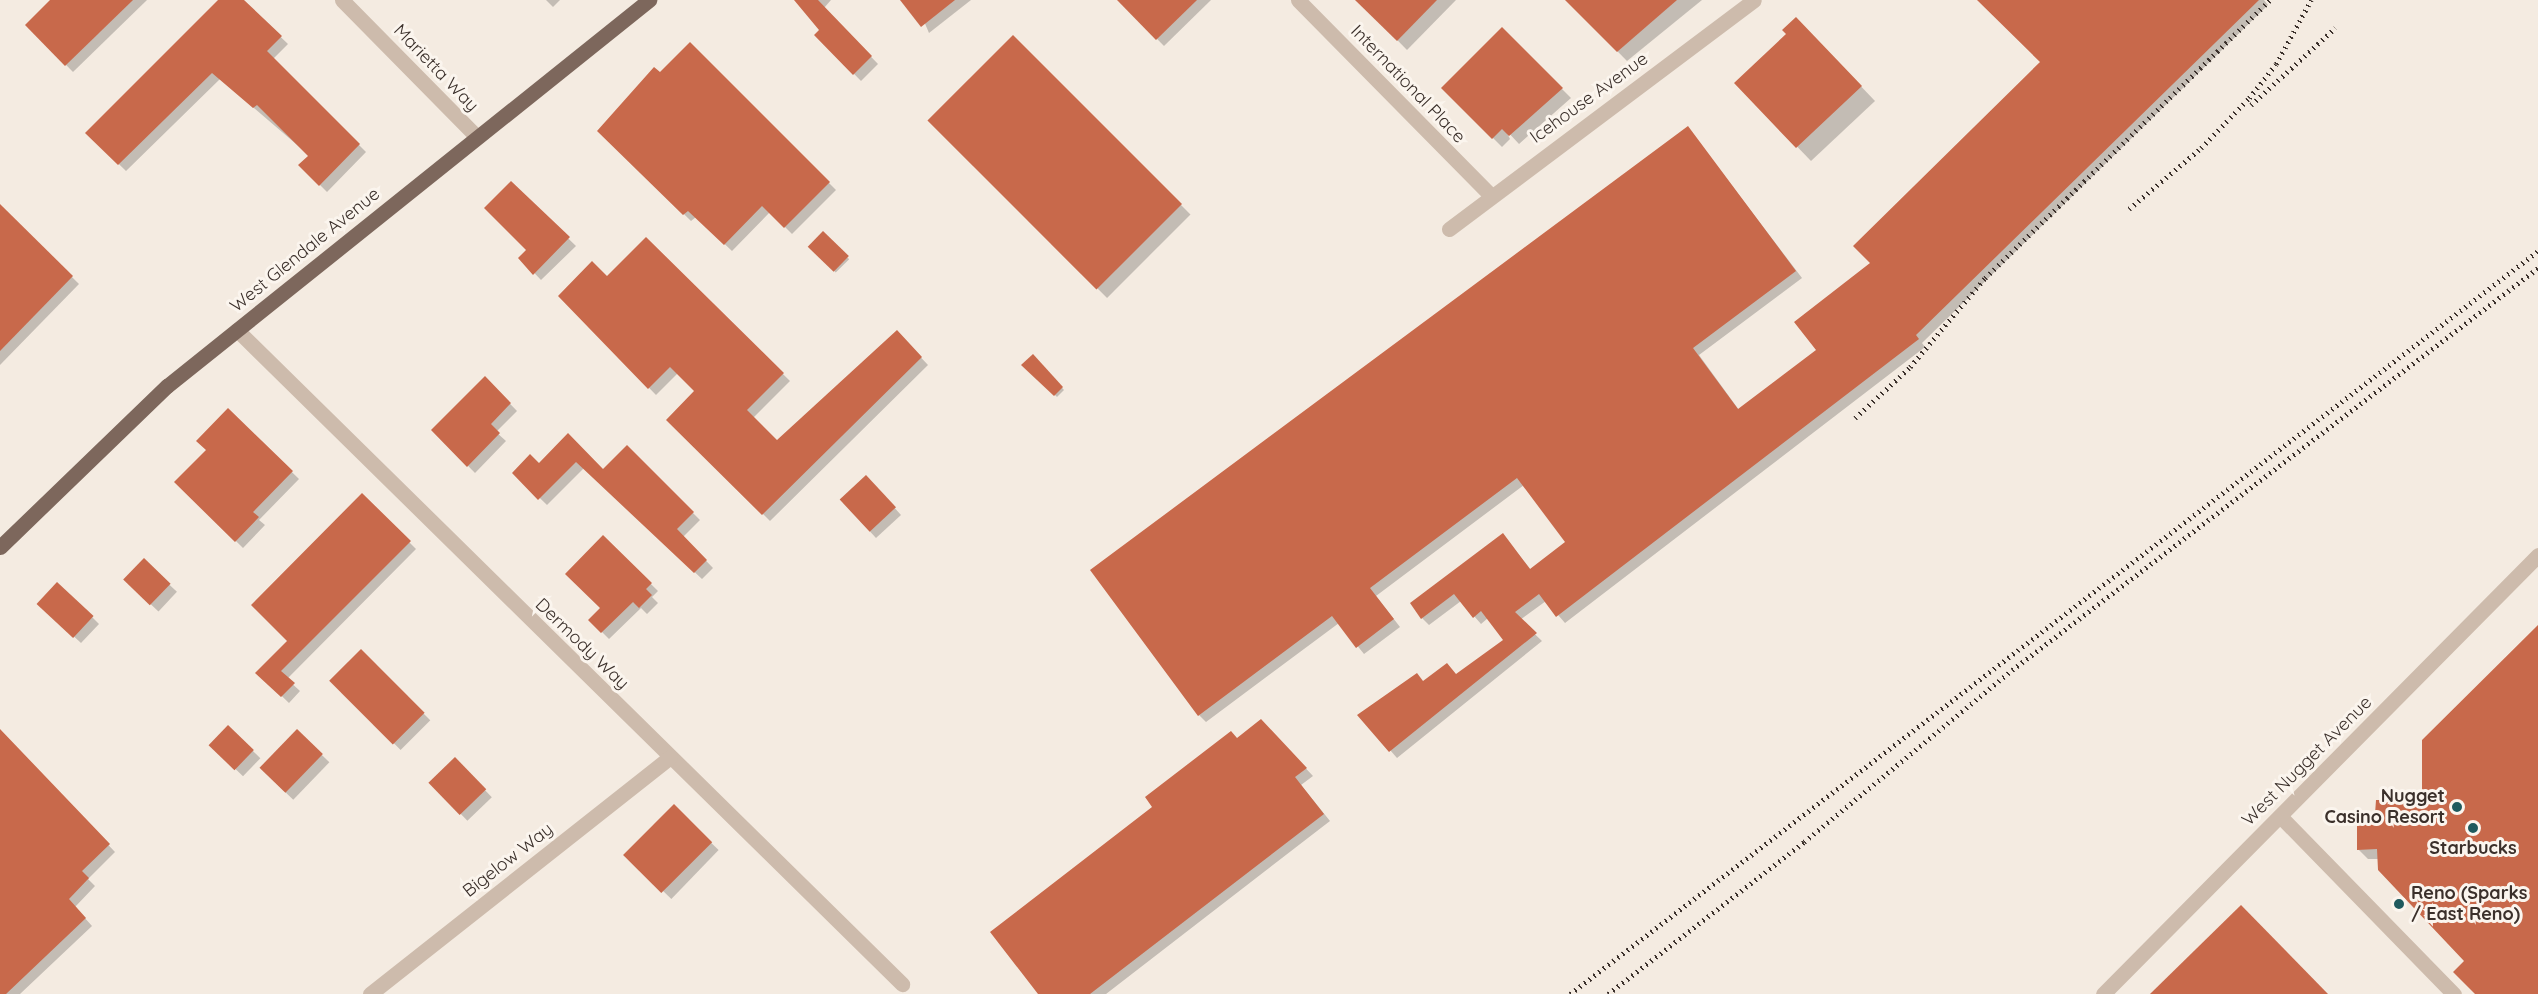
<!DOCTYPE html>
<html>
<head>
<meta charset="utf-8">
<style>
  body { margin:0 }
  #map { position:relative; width:2538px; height:994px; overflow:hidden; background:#f4ebe1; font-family:Quicksand,sans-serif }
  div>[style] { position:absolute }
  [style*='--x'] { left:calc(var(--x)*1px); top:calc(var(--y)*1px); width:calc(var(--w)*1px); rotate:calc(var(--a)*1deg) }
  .shadow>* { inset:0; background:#0003; transform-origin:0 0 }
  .building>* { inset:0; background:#c8694b; transform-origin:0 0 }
  .minor>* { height:15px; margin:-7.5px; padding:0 7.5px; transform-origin:7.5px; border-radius:7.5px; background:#cdbbac }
  .major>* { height:15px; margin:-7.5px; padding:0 7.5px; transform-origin:7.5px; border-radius:7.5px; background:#7d675c }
  .rail>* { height:4.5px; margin-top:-2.25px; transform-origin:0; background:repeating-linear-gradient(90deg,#3b302b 0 1.5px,transparent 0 6px) }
  .dots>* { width:16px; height:16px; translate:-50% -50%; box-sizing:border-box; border:3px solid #fbf5ee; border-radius:50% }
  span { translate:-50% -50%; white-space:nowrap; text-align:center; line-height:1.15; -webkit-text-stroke:6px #fbf5ee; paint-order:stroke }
  .street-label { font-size:18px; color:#3b302b }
  .poi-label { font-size:18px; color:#3b302b; font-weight:700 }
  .right { translate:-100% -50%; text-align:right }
  .left { translate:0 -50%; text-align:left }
</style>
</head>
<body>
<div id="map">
  <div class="shadow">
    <i style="clip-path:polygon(52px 0,147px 0,73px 72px,27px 25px)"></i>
    <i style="clip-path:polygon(220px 0,242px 0,288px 44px,273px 59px,366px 152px,327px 192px,300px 165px,310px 156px,220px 79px,126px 171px,87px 133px)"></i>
    <i style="clip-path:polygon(546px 0,560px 0,553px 7px)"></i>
    <i style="clip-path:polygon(796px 0,831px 0,824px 8px,878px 64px,861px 81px,816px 35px,821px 31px)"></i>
    <i style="clip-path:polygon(915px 0,971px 0,929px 33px)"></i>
    <i style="clip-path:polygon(1119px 0,1211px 0,1164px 46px)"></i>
    <i style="clip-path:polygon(1358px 0,1456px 0,1407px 50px)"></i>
    <i style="clip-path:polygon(1567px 0,1702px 0,1627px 61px)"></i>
    <i style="clip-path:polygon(1981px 0,2264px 0,2268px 5px,1922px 343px,1925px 347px,1565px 623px,1546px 601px,1520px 620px,1542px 641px,1397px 758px,1390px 750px,1424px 682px,1457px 676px,1505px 640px,1488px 618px,1481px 624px,1461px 601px,1429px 625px,1422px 618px,1503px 535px,1531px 570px,1567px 542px,1524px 485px,1376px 596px,1400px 627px,1364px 654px,1339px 623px,1206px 722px,1199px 715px,1688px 128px,1802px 278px,1699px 355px,1739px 410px,1818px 351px,1872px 263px,2043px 62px)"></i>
    <i style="clip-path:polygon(1502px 29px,1571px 98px,1519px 144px,1505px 129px,1510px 139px,1502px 147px,1443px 88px)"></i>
    <i style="clip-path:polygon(1810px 33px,1875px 101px,1811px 161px,1736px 83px)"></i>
    <i style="left:1013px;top:37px;width:251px;height:118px;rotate:45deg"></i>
    <i style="clip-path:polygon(690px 44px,836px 190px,792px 234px,770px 212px,732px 251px,696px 217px,691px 221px,599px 131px)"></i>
    <i style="clip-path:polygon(511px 183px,576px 246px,541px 280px,520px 258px,528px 250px)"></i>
    <i style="clip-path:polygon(0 206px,79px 284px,0 365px)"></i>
    <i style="left:823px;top:233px;width:37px;height:19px;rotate:45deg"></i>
    <i style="clip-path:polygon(646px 239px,790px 381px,753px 418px,777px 442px,897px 332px,928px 365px,770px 521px,669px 420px,696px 391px,678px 373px,656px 395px,560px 296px,607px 278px)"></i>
    <i style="clip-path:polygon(1033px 356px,1064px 390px,1057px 397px,1024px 365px)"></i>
    <i style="clip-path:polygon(485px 378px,517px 411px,496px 432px,506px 441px,475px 473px,433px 430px)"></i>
    <i style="clip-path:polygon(228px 410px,299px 479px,259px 520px,265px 525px,243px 548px,176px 482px,208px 450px)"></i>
    <i style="clip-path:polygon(568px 436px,603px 471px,627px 447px,700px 520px,683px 537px,713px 568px,702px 579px,584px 468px,547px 505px,514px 473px,539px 465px)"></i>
    <i style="clip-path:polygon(873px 484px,901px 515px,876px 538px,841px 500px)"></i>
    <i style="clip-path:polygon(362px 495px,416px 549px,287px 679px,300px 691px,289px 703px,258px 673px,289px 641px)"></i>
    <i style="clip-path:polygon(603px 537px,658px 591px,652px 597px,658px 603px,647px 614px,641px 608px,609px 639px,590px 620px,602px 608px)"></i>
    <i style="left:144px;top:561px;width:45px;height:27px;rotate:43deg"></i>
    <i style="clip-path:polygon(39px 604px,92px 617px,99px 624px,81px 643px)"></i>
    <i style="clip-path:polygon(2538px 627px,2538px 994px,2477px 994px,2466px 961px,2379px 859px,2368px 859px,2358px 849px,2377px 816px,2423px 801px)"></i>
    <i style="left:361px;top:651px;width:98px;height:42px;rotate:45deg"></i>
    <i style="clip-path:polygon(1261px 721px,1313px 776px,1301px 785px,1330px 821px,1106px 994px,1039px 994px,1155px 807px)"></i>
    <i style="left:228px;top:727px;width:45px;height:25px;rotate:44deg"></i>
    <i style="clip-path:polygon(0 731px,115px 852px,88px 879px,95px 886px,75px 907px,92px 926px,20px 994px,0 994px)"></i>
    <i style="left:297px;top:731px;width:45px;height:52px;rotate:44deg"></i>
    <i style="left:455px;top:759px;width:53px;height:34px;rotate:46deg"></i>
    <i style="left:674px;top:807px;width:62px;height:68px;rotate:44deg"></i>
  </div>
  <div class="building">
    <i style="clip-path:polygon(50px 0,133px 0,65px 66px,25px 25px)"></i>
    <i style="clip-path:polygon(218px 0,244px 0,282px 36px,267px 51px,360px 144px,319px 186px,298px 165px,308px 156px,257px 105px,253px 108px,212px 73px,118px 165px,85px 133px)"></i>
    <i style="clip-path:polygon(794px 0,818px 0,872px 56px,853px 75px,814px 35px,819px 30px)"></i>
    <i style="clip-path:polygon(900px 0,955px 0,921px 27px)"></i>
    <i style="clip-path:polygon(1117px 0,1197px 0,1156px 40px)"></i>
    <i style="clip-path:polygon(1355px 0,1437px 0,1397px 41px)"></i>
    <i style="clip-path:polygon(1565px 0,1677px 0,1617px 52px)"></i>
    <i style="clip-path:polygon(1977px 0,2259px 0,1916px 335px,1919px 339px,1556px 617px,1539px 594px,1515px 612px,1537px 633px,1389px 752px,1357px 715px,1417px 673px,1423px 681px,1447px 663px,1456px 674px,1503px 640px,1481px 611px,1473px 618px,1454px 594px,1421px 619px,1410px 603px,1503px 533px,1530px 569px,1565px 542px,1517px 478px,1370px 588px,1394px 619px,1356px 648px,1332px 616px,1198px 716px,1090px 570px,1688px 126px,1796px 271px,1693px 348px,1738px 409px,1816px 350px,1794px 322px,1870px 263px,1853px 246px,2040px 62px)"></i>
    <i style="clip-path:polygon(1796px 17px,1862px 86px,1796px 148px,1734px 83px,1786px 34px,1782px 30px)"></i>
    <i style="clip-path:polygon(1502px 27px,1563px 88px,1509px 136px,1502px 129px,1492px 139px,1441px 88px)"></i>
    <i style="left:1013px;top:35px;width:239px;height:121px;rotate:45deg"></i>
    <i style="clip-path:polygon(690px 42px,830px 182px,784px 228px,762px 206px,724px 245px,688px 211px,683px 215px,597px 131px,654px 67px,660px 72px)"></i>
    <i style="clip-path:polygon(511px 181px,570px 237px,533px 275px,518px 258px,526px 250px,484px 208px)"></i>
    <i style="clip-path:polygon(0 204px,73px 276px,0 351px)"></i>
    <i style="left:823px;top:231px;width:36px;height:22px;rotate:44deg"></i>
    <i style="clip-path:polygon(646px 237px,784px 373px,747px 410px,777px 440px,897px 330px,922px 357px,762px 515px,666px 420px,694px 391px,670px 367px,648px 389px,558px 296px,592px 261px,607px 276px)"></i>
    <i style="clip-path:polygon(1033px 354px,1063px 387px,1054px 396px,1021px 365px)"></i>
    <i style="clip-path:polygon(485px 376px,511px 403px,491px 424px,500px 433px,467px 467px,431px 430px)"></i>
    <i style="clip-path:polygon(228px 408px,293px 471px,253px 512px,259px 517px,235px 542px,174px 482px,206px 450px,196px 441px)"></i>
    <i style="clip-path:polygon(568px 433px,603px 469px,627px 445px,694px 512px,677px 529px,707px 560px,694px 573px,576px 462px,538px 500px,512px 473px,530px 454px,539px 463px)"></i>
    <i style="left:866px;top:475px;width:44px;height:36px;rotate:47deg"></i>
    <i style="clip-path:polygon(362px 493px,411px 541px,281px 671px,295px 683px,281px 697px,255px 673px,287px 641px,251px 605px)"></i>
    <i style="clip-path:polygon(603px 535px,652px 583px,646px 589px,652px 595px,639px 608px,633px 602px,601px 633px,588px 620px,600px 608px,565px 574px)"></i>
    <i style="left:144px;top:558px;width:37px;height:30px;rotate:44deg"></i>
    <i style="left:57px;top:582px;width:50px;height:30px;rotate:43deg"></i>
    <i style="clip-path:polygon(2538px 625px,2538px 994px,2475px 994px,2453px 972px,2464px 961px,2378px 870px,2377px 849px,2357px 850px,2357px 815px,2375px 814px,2376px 800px,2422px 800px,2422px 740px)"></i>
    <i style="left:361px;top:649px;width:90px;height:45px;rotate:45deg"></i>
    <i style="clip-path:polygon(1261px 719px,1307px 768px,1295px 777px,1324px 814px,1090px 994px,1038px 994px,990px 932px,1152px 807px,1145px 797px,1231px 731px,1237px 738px)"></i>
    <i style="left:228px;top:725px;width:36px;height:28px;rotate:44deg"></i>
    <i style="clip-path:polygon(0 729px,110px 844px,82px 871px,89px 878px,69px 899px,86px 918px,6px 994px,0 994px)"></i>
    <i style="left:297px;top:729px;width:36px;height:54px;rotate:44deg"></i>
    <i style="left:455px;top:757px;width:45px;height:37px;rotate:46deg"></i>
    <i style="left:674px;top:804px;width:54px;height:72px;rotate:45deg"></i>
    <i style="clip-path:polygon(2241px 905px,2328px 994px,2150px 994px)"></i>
  </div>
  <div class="minor">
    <i style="--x:342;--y:0;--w:192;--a:45.4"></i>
    <i style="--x:1298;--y:0;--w:274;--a:45.4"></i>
    <i style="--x:1449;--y:229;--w:381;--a:-36.9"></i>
    <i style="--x:237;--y:330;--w:933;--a:44.52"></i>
    <i style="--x:2280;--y:816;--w:249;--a:45.7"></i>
    <i style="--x:370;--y:994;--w:382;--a:-38.3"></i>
    <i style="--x:2103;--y:994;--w:618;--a:-45.26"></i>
  </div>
  <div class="major">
    <i style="--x:0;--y:547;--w:232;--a:-44"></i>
    <i style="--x:167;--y:386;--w:618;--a:-38.69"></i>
  </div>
  <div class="rail">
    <i style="--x:2251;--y:105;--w:114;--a:-42.5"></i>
    <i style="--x:2129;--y:209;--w:94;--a:-40.3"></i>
    <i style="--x:2201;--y:148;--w:69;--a:-46.2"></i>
    <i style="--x:2249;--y:98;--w:43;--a:-51.5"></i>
    <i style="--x:2276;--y:64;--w:73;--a:-61.3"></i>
    <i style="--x:1855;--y:418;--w:75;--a:-42.8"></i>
    <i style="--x:1910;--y:367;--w:116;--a:-49.9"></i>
    <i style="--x:1985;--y:278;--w:398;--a:-44.3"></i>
    <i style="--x:1570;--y:994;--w:1220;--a:-37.51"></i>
    <i style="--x:1608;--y:994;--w:248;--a:-37.8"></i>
    <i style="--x:1804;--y:842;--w:270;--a:-39.6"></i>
    <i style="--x:2012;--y:670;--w:662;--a:-37.39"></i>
  </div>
  <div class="dots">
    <i style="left:2457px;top:807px;background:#1f5a5e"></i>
    <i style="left:2473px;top:828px;background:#1f5a5e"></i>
    <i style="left:2399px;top:904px;background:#1f5a5e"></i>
  </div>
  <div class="street-label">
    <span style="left:436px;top:68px;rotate:46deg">Marietta Way</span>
    <span style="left:1408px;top:84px;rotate:46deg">International Place</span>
    <span style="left:1589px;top:98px;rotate:-36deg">Icehouse Avenue</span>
    <span style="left:305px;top:250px;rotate:-39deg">West Glendale Avenue</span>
    <span style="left:582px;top:644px;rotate:44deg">Dermody Way</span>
    <span style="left:2307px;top:761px;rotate:-45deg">West Nugget Avenue</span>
    <span style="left:508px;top:860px;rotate:-38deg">Bigelow Way</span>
  </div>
  <div class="poi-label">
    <span class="right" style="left:2445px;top:807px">Nugget<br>Casino Resort</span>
    <span style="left:2473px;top:848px">Starbucks</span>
    <span class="left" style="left:2411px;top:904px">Reno (Sparks<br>/ East Reno)</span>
  </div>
</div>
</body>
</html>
